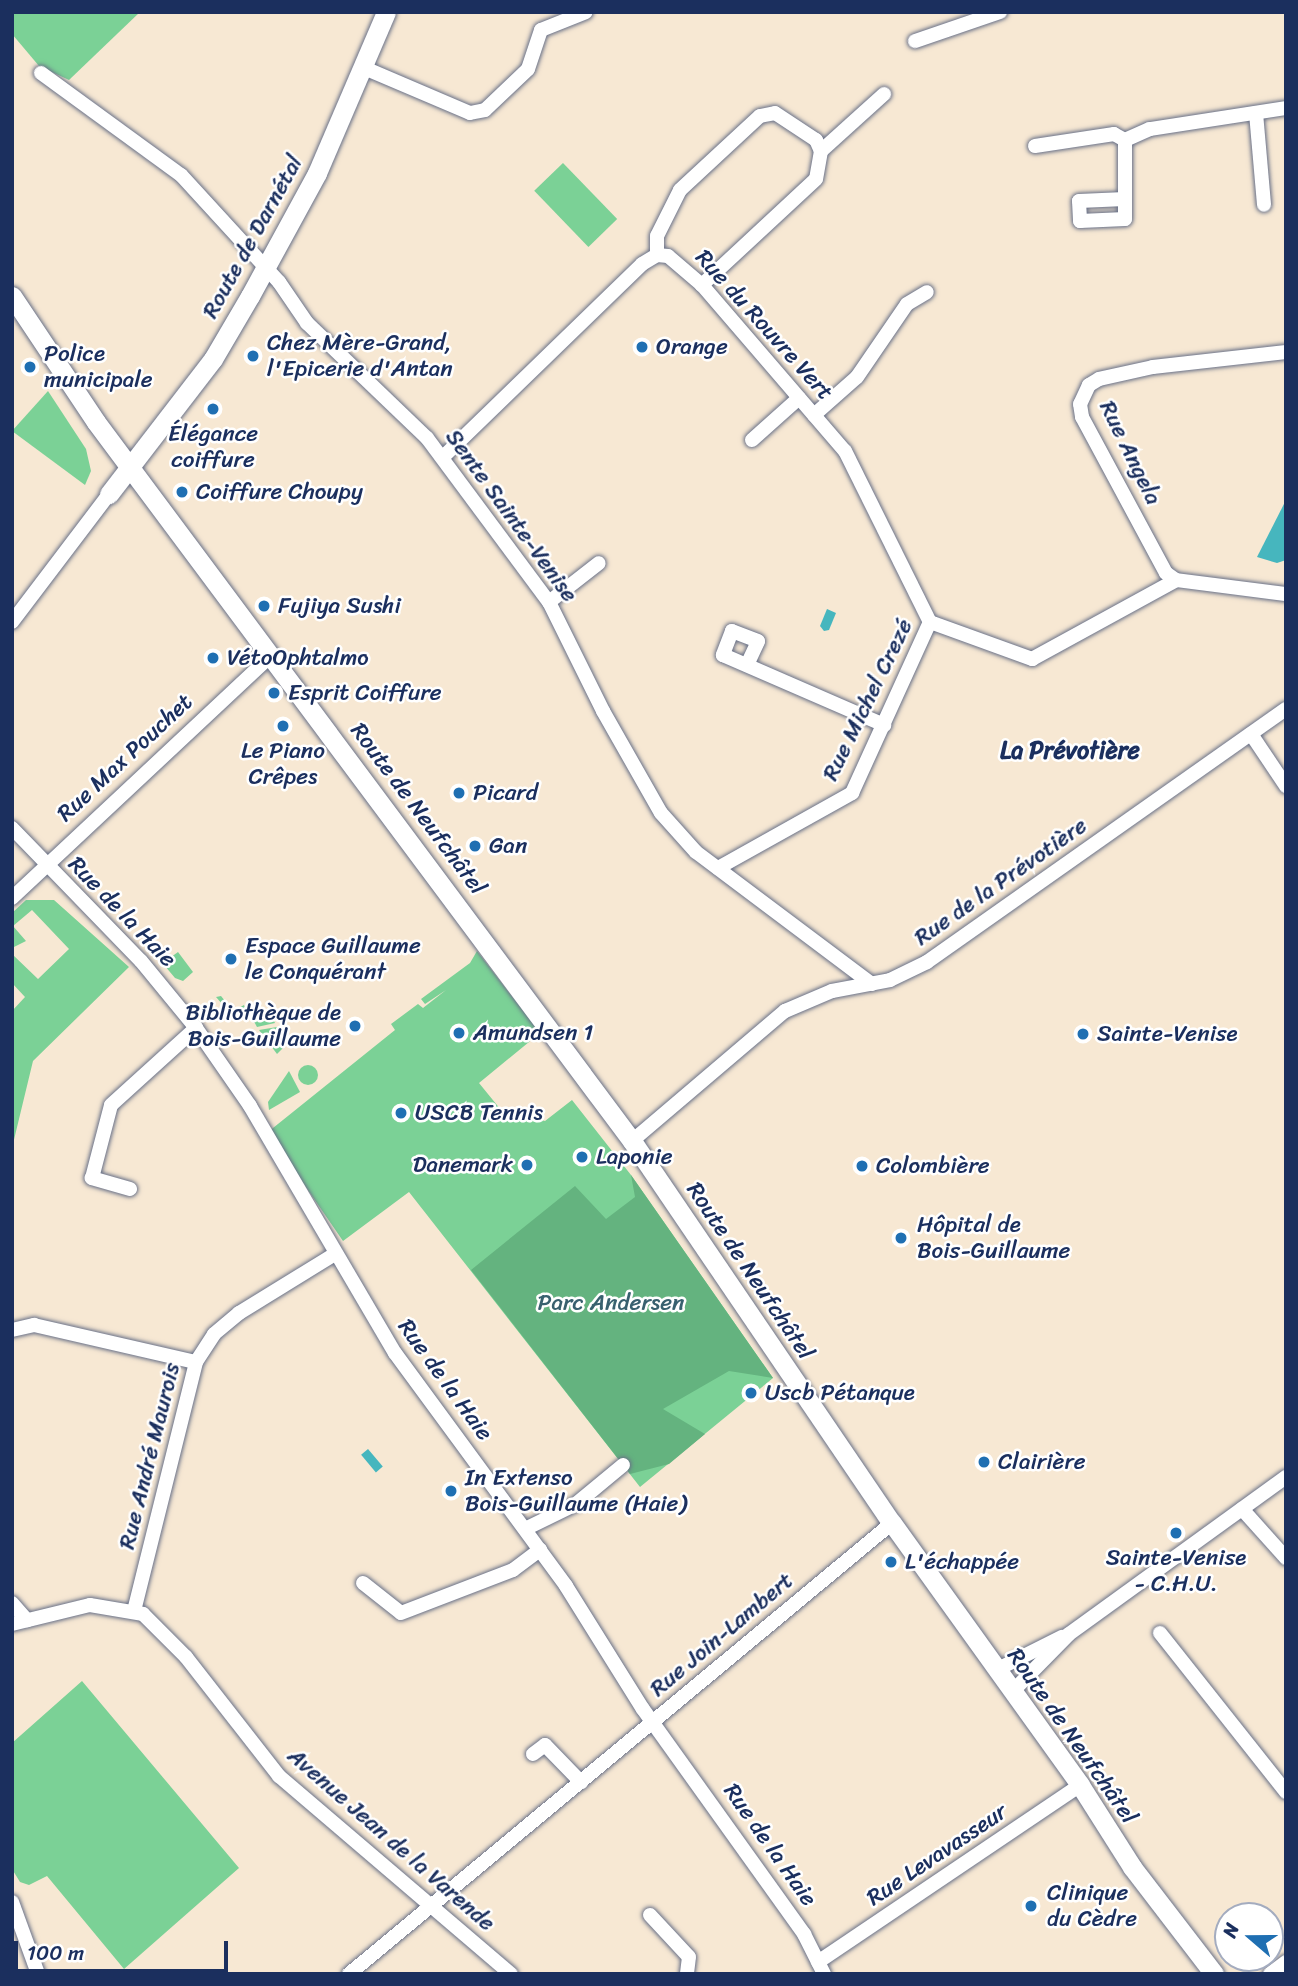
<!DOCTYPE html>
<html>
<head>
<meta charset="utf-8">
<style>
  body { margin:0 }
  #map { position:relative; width:1298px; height:1986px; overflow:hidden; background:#f7e8d3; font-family:Sriracha,sans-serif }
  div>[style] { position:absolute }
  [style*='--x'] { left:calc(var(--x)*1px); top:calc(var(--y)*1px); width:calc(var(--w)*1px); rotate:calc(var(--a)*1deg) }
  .green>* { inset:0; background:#7bd196; transform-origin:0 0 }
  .round { border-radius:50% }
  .forest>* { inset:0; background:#64b37f }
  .water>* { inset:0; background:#46b6be; transform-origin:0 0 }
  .roads { filter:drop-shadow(0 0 2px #687087) drop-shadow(0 0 2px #687087) }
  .minor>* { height:14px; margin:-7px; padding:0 7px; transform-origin:7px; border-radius:7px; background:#fff }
  .major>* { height:19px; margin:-9.5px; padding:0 9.5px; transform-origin:9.5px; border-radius:9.5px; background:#fff }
  .dots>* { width:19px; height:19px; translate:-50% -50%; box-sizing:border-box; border:4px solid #fff; border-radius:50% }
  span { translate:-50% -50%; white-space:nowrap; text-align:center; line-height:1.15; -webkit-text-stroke:5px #fff; paint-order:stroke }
  .street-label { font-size:23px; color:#1b2f5e }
  .poi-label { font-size:23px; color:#1b2f5e }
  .left { translate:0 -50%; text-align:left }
  .right { translate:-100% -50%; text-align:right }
  .park-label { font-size:23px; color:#38606f }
  .neighbourhood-label { font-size:24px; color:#1b2f5e; font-weight:700 }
  .frame { position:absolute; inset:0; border:14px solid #1b2f5e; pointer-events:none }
  .north { position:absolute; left:1214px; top:1902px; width:70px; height:70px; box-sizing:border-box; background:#fff; border:2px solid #a4acbf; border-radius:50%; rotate:290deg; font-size:19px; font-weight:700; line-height:28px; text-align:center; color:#1b2f5e }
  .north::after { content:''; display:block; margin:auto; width:24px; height:32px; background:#1f6fb2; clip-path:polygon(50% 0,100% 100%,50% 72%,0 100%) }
  .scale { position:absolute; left:14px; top:1941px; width:214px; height:32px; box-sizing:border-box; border:4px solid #1b2f5e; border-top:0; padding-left:9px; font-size:21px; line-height:24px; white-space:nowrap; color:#1b2f5e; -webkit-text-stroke:5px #fff; paint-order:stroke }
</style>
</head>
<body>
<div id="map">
  <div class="green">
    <i style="clip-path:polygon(12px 12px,140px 12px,69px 80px,39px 66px,12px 34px)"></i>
    <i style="left:563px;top:163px;width:78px;height:40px;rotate:46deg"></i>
    <i style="clip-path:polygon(48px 391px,86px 449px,91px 471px,85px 485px,12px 431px)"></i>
    <i style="clip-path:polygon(26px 900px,54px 900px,129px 967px,33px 1061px,12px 1148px,12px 1011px,25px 997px,12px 983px,12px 954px,38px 979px,69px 949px,32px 910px,13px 926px,26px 941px,12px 948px,12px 913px)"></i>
    <i style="clip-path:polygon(159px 950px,167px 960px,178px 952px,193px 972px,183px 981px,175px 978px,154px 953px)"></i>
    <i style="clip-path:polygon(477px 951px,540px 1033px,479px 1083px,501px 1110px,545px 1121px,572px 1100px,631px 1175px,773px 1378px,640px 1487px,409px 1192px,343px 1241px,268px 1132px,395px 1030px,391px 1024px,418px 1004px,423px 1008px,446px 990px,425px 1004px,421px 999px,470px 963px)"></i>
    <i style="clip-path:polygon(221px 996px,233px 1011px,244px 1005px,246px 1014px,238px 1022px,216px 997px)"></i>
    <i style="clip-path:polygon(270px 1013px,275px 1023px,257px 1027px,251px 1016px)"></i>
    <i style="clip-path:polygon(277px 1027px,285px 1046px,277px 1054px,259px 1030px)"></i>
    <i class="round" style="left:298px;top:1065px;width:20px;height:20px"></i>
    <i style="clip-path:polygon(289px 1071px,300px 1092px,269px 1110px,268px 1102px)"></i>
    <i style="clip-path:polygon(82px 1681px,239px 1868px,124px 1969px,47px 1876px,29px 1885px,20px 1882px,12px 1869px,12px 1743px)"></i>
  </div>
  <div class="forest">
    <i style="clip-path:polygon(631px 1175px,773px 1378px,729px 1371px,663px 1409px,705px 1434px,669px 1464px,630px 1474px,471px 1270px,575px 1186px,606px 1219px,635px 1197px)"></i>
  </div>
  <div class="water">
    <i style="clip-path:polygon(1286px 500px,1286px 560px,1277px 563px,1257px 557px)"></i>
    <i style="clip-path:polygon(827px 609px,836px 613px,829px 630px,824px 631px,820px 626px)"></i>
    <i style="left:368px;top:1449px;width:23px;height:9px;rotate:50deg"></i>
  </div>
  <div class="roads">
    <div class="minor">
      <i style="--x:915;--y:41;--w:90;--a:-18.8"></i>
      <i style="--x:362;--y:67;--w:117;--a:23.1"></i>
      <i style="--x:470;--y:113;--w:15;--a:-11"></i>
      <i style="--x:485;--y:110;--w:59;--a:-43.6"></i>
      <i style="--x:528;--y:69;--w:41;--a:-71.6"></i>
      <i style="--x:541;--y:30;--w:48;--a:-21.8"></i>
      <i style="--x:41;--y:73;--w:173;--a:36.1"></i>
      <i style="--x:181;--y:175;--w:145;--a:47.5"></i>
      <i style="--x:279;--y:282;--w:50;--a:55.7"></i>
      <i style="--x:307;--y:323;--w:166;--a:43.8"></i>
      <i style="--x:427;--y:438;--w:204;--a:53.4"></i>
      <i style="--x:549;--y:602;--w:122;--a:63.6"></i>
      <i style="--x:603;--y:711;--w:117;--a:60.4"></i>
      <i style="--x:661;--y:813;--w:52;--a:48.1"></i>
      <i style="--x:696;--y:852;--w:220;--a:36.9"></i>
      <i style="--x:1256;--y:113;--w:92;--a:85"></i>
      <i style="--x:1035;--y:146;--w:80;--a:-8.6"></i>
      <i style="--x:1114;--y:134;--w:13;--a:29"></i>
      <i style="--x:821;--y:151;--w:85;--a:-42.1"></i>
      <i style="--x:1125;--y:199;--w:46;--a:177.5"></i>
      <i style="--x:1079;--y:201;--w:20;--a:87"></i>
      <i style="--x:1080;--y:221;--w:45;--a:-2.5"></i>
      <i style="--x:1125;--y:219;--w:79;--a:-90"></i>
      <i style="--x:1125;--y:140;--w:27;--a:-24"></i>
      <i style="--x:1150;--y:129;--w:138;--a:-8.8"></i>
      <i style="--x:657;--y:255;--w:19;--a:-90"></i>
      <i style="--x:657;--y:236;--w:51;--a:-63.4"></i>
      <i style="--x:680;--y:190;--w:109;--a:-42.8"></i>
      <i style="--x:760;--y:116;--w:15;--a:-11"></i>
      <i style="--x:775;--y:113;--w:49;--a:33.4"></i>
      <i style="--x:816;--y:140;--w:12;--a:66"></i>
      <i style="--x:821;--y:151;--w:28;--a:100"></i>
      <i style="--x:816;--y:179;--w:156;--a:137.1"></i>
      <i style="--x:1286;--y:352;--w:134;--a:173.6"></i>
      <i style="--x:1153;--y:367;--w:55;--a:167.5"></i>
      <i style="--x:1099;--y:379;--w:12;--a:149"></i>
      <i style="--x:1089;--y:385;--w:21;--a:115"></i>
      <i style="--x:1080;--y:404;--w:13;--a:81"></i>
      <i style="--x:1082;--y:417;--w:177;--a:61.7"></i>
      <i style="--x:1166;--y:573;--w:12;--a:35"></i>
      <i style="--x:1176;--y:580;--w:111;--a:7.3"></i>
      <i style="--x:814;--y:415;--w:57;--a:-41.5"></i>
      <i style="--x:857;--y:377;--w:88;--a:-55.6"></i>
      <i style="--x:907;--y:304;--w:23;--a:-31"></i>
      <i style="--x:752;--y:440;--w:63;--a:-41.8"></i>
      <i style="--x:443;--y:457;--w:277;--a:-44.1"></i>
      <i style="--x:642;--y:264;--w:17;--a:-31"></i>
      <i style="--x:657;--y:255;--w:11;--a:5"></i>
      <i style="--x:668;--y:256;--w:45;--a:40.5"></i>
      <i style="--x:702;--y:285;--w:219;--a:49.3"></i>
      <i style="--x:845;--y:451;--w:191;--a:63.6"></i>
      <i style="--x:549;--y:602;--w:63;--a:-38"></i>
      <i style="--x:12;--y:622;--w:161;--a:-52.8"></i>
      <i style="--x:747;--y:665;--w:26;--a:-65"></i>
      <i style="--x:758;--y:641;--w:28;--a:-159"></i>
      <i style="--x:732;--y:631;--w:26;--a:111"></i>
      <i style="--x:723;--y:655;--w:176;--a:23.5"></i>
      <i style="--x:1251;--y:734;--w:63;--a:56.1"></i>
      <i style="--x:12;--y:828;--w:185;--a:45.9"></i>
      <i style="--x:141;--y:961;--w:87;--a:50.6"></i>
      <i style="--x:196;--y:1028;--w:95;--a:55.3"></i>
      <i style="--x:250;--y:1106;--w:286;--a:59.6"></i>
      <i style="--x:395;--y:1353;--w:289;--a:53.7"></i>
      <i style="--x:566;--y:1586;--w:145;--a:58"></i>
      <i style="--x:643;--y:1709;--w:277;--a:54.4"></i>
      <i style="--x:804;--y:1934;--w:45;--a:63.4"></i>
      <i style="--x:718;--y:868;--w:154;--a:-29.2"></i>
      <i style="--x:852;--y:793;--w:188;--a:-65.5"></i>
      <i style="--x:930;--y:622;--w:109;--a:19.9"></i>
      <i style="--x:1032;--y:659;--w:164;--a:-28.7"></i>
      <i style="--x:12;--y:898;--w:356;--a:-43.1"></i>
      <i style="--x:632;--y:1141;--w:201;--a:-40.4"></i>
      <i style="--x:785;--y:1011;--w:51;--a:-23.1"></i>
      <i style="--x:832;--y:991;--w:59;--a:-10.7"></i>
      <i style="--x:890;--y:980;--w:41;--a:-25.9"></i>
      <i style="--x:927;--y:962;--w:439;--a:-35.2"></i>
      <i style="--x:130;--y:1189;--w:40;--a:-164"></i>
      <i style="--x:92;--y:1178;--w:75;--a:-75.4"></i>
      <i style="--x:111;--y:1105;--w:115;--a:-42.2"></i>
      <i style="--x:12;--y:1330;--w:23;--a:-13"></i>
      <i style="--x:34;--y:1325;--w:166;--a:12.9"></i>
      <i style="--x:1242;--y:1509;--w:66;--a:48.1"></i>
      <i style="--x:525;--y:1529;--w:57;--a:-26.1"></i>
      <i style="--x:576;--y:1504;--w:61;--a:-39.7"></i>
      <i style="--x:363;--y:1583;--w:48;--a:38.3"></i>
      <i style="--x:401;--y:1613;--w:120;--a:-21"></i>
      <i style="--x:513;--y:1570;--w:34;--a:-37"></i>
      <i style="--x:12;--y:1603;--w:23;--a:49"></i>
      <i style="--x:134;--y:1611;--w:257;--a:-76"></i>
      <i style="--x:196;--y:1362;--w:33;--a:-57"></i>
      <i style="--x:214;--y:1334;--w:33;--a:-40"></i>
      <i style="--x:239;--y:1313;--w:113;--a:-31.6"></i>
      <i style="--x:12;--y:1624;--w:80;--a:-13.7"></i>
      <i style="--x:90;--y:1605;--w:54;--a:9.6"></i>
      <i style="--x:143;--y:1614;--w:61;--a:45"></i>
      <i style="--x:186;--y:1657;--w:151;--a:52"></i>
      <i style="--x:279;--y:1776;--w:305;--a:40.5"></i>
      <i style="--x:1160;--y:1633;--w:203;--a:51.6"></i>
      <i style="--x:996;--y:1670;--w:74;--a:-26.6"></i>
      <i style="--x:1012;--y:1692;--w:81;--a:-45.5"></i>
      <i style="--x:1069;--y:1634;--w:268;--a:-35.9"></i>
      <i style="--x:533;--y:1754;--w:15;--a:-37"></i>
      <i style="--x:545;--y:1745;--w:52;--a:45.8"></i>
      <i style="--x:12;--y:1902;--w:77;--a:70.1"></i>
      <i style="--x:650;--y:1915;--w:57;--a:47.1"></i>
      <i style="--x:689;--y:1957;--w:17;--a:97"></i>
      <i style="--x:818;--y:1962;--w:316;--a:-34"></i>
      <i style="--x:349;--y:1974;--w:706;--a:-39.71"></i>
      <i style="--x:1270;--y:1974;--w:20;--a:-37"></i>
    </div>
    <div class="major">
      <i style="--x:12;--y:296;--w:151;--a:56.3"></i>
      <i style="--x:96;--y:422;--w:897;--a:53.3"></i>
      <i style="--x:632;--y:1141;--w:462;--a:55.8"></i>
      <i style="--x:892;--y:1523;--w:322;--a:54.3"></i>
      <i style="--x:1080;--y:1785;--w:97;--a:57.6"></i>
      <i style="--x:1132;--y:1867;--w:135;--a:52.5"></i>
      <i style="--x:109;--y:494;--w:170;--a:-52.4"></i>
      <i style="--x:213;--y:359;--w:73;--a:-59.6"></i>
      <i style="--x:250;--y:296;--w:140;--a:-61.4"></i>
      <i style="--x:317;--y:173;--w:175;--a:-66.8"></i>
    </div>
  </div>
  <div class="dots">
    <i style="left:642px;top:347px;background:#1f6fb2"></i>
    <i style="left:253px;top:356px;background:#1f6fb2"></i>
    <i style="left:30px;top:367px;background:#1f6fb2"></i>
    <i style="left:213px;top:409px;background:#1f6fb2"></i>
    <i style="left:182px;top:492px;background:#1f6fb2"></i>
    <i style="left:264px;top:606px;background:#1f6fb2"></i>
    <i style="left:213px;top:658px;background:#1f6fb2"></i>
    <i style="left:274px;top:693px;background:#1f6fb2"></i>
    <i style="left:283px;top:726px;background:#1f6fb2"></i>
    <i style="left:459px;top:793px;background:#1f6fb2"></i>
    <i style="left:475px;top:846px;background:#1f6fb2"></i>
    <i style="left:231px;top:959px;background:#1f6fb2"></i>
    <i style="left:355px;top:1026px;background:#1f6fb2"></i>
    <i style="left:459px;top:1033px;background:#1f6fb2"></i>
    <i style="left:1083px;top:1034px;background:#1f6fb2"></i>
    <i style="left:401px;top:1113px;background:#1f6fb2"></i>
    <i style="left:582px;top:1157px;background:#1f6fb2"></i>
    <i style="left:527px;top:1165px;background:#1f6fb2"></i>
    <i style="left:862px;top:1166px;background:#1f6fb2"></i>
    <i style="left:901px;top:1238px;background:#1f6fb2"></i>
    <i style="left:751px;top:1393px;background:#1f6fb2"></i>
    <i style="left:984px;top:1462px;background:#1f6fb2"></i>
    <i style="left:451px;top:1491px;background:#1f6fb2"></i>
    <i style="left:1176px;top:1533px;background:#1f6fb2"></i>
    <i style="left:891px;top:1562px;background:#1f6fb2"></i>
    <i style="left:1031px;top:1906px;background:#1f6fb2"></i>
  </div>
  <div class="street-label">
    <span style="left:253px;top:237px;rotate:-61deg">Route de Darnétal</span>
    <span style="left:764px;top:325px;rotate:48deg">Rue du Rouvre Vert</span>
    <span style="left:1130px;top:453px;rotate:64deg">Rue Angela</span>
    <span style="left:511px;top:516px;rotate:54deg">Sente Sainte-Venise</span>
    <span style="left:868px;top:700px;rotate:-64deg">Rue Michel Crezé</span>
    <span style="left:125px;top:758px;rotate:-43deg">Rue Max Pouchet</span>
    <span style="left:418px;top:809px;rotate:53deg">Route de Neufchâtel</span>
    <span style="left:1001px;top:882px;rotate:-35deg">Rue de la Prévotière</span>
    <span style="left:122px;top:912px;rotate:46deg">Rue de la Haie</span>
    <span style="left:750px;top:1271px;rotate:56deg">Route de Neufchâtel</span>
    <span style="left:445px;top:1380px;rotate:54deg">Rue de la Haie</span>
    <span style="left:150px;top:1456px;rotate:-76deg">Rue André Maurois</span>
    <span style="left:722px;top:1635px;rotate:-40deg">Rue Join-Lambert</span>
    <span style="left:1072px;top:1736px;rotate:55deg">Route de Neufchâtel</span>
    <span style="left:391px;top:1840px;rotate:41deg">Avenue Jean de la Varende</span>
    <span style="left:770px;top:1845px;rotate:55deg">Rue de la Haie</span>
    <span style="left:937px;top:1855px;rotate:-34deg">Rue Levavasseur</span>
  </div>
  <div class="poi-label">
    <span class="left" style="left:267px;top:356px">Chez Mère-Grand,<br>l'Epicerie d'Antan</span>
    <span class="left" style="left:656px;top:347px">Orange</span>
    <span class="left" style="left:44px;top:367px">Police<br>municipale</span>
    <span style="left:213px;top:447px">Élégance<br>coiffure</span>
    <span class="left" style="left:196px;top:492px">Coiffure Choupy</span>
    <span class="left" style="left:278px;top:606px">Fujiya Sushi</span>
    <span class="left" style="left:227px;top:658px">VétoOphtalmo</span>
    <span class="left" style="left:288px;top:693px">Esprit Coiffure</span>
    <span style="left:283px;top:764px">Le Piano<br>Crêpes</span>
    <span class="left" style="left:473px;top:793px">Picard</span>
    <span class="left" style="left:489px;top:846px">Gan</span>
    <span class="left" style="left:245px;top:959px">Espace Guillaume<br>le Conquérant</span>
    <span class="right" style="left:341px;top:1026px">Bibliothèque de<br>Bois-Guillaume</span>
    <span class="left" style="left:473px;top:1033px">Amundsen 1</span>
    <span class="left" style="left:1097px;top:1034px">Sainte-Venise</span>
    <span class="left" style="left:415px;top:1113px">USCB Tennis</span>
    <span class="left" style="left:596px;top:1157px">Laponie</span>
    <span class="right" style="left:513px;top:1165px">Danemark</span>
    <span class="left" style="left:876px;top:1166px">Colombière</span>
    <span class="left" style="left:917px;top:1238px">Hôpital de<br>Bois-Guillaume</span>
    <span class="left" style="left:765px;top:1393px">Uscb Pétanque</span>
    <span class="left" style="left:998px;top:1462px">Clairière</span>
    <span class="left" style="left:465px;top:1491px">In Extenso<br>Bois-Guillaume (Haie)</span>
    <span style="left:1176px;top:1571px">Sainte-Venise<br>- C.H.U.</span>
    <span class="left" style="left:905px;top:1562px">L'échappée</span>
    <span class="left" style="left:1047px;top:1906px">Clinique<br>du Cèdre</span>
  </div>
  <div class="park-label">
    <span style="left:611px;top:1303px">Parc Andersen</span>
  </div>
  <div class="neighbourhood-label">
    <span style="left:1070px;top:751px">La Prévotière</span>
  </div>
  <div class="frame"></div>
  <div class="north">N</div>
  <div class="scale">100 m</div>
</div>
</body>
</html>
